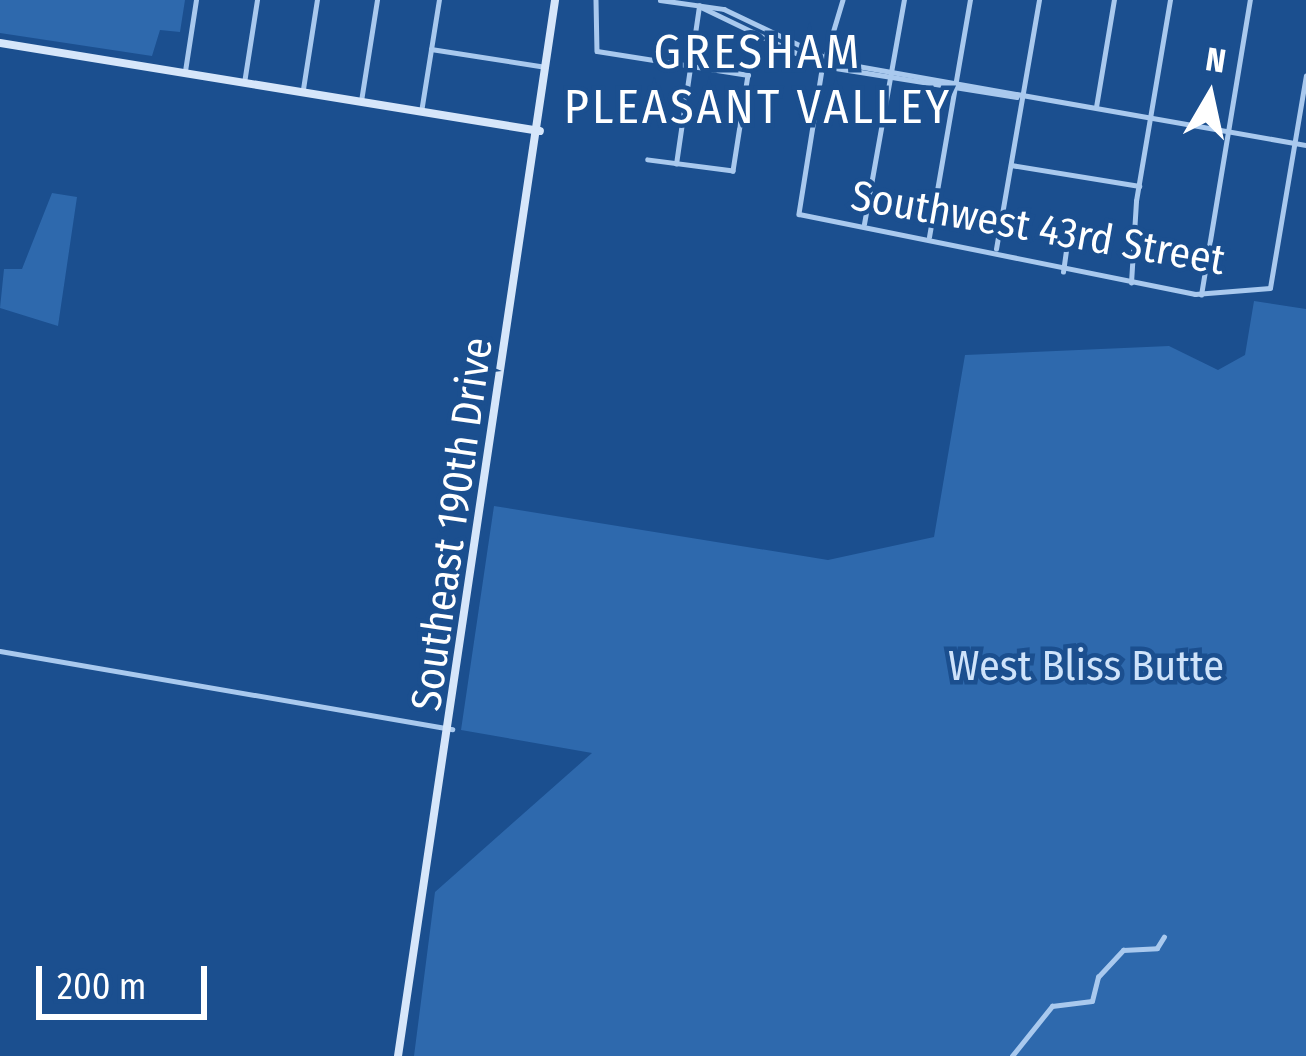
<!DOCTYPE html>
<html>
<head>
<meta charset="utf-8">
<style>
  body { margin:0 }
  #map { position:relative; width:1306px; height:1056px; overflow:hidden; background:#1b4f8f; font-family:"Fira Sans Condensed",sans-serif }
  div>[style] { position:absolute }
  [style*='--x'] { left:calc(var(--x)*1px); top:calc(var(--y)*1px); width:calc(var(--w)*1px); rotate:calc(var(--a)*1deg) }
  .green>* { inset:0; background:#2e69ad }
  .minor>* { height:4.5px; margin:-2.25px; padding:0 2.25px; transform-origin:2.25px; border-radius:2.25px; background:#a9c9ee }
  .secondary>* { height:8px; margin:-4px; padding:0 4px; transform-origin:4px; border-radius:4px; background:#d6e6fa }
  span { translate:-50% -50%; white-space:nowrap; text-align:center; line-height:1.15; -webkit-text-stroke:9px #1b4f8f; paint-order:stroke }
  .street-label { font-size:42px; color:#fff }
  .park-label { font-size:42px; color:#cfe3fa }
  .quarter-label { font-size:48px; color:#fff; letter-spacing:3px }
  .north { position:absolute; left:1150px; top:36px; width:120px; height:120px; -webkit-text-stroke:9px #1b4f8f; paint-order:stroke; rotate:9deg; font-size:33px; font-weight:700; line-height:48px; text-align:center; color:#fff }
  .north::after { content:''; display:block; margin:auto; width:42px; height:54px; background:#fff; clip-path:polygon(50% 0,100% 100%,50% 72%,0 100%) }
  .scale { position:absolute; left:36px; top:966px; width:171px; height:54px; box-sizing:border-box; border:6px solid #fff; border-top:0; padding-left:15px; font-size:36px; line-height:42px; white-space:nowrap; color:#fff; -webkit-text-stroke:9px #1b4f8f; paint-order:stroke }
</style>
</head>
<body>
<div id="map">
  <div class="green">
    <i style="clip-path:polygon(0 0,185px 0,180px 32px,160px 30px,152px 56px,0 33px)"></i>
    <i style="clip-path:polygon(52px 193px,77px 197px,58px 326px,0 308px,4px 269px,22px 269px)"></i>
    <i style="clip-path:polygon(1254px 301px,1306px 309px,1306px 1056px,414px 1056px,435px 892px,592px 753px,461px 730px,494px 506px,828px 560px,934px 537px,965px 355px,1169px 346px,1218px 370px,1245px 355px)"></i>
  </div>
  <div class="minor">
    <i style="--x:596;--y:0;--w:51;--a:88.9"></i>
    <i style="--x:597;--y:51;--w:153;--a:9"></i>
    <i style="--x:748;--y:75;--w:97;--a:98.9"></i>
    <i style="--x:733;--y:171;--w:86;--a:-172.6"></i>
    <i style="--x:660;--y:0;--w:65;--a:8"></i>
    <i style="--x:724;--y:9;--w:123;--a:25.5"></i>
    <i style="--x:835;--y:62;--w:478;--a:10"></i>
    <i style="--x:843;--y:0;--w:73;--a:106.7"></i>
    <i style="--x:822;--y:70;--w:146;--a:99.1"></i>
    <i style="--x:799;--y:214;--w:404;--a:11.4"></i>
    <i style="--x:1195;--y:294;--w:75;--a:-4.6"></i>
    <i style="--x:1270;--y:288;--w:215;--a:-80.4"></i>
    <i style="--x:699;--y:6;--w:138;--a:25.8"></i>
    <i style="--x:823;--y:66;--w:196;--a:9.1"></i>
    <i style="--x:431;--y:49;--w:116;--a:8.9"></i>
    <i style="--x:185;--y:71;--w:72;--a:-81.2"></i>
    <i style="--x:244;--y:83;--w:84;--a:-81.1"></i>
    <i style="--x:303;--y:89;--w:90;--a:-81.1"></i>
    <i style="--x:361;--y:101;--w:102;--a:-81"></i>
    <i style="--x:1096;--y:107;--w:109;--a:-80.5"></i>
    <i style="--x:421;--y:112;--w:113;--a:-80.9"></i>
    <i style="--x:676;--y:164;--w:160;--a:-81.7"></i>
    <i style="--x:1011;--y:165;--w:130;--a:9.3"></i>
    <i style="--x:864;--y:224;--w:228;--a:-79.9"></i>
    <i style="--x:929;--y:237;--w:241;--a:-80.2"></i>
    <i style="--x:996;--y:249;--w:253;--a:-80.2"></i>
    <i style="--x:1063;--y:272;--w:30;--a:-82"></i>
    <i style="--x:1131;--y:283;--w:82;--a:-86.5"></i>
    <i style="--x:1136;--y:201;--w:204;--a:-80.4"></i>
    <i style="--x:1201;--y:295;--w:299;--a:-80.6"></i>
    <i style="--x:0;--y:651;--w:459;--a:9.8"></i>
    <i style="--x:1012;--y:1056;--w:64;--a:-51.3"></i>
    <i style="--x:1052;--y:1006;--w:40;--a:-7.1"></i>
    <i style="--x:1092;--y:1001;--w:25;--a:-76"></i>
    <i style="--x:1098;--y:977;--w:37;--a:-47"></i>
    <i style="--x:1123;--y:950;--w:34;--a:-3"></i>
    <i style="--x:1157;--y:948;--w:13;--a:-58"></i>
  </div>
  <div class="secondary">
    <i style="--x:0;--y:43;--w:547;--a:9.26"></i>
    <i style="--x:398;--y:1056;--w:1068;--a:-81.54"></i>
  </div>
  <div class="street-label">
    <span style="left:1038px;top:228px;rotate:10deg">Southwest 43rd Street</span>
    <span style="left:452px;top:524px;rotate:-82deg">Southeast 190th Drive</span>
  </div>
  <div class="park-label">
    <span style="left:1086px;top:666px">West Bliss Butte</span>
  </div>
  <div class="quarter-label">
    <span style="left:758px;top:80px">GRESHAM<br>PLEASANT VALLEY</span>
  </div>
  <div class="north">N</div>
  <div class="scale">200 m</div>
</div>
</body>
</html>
